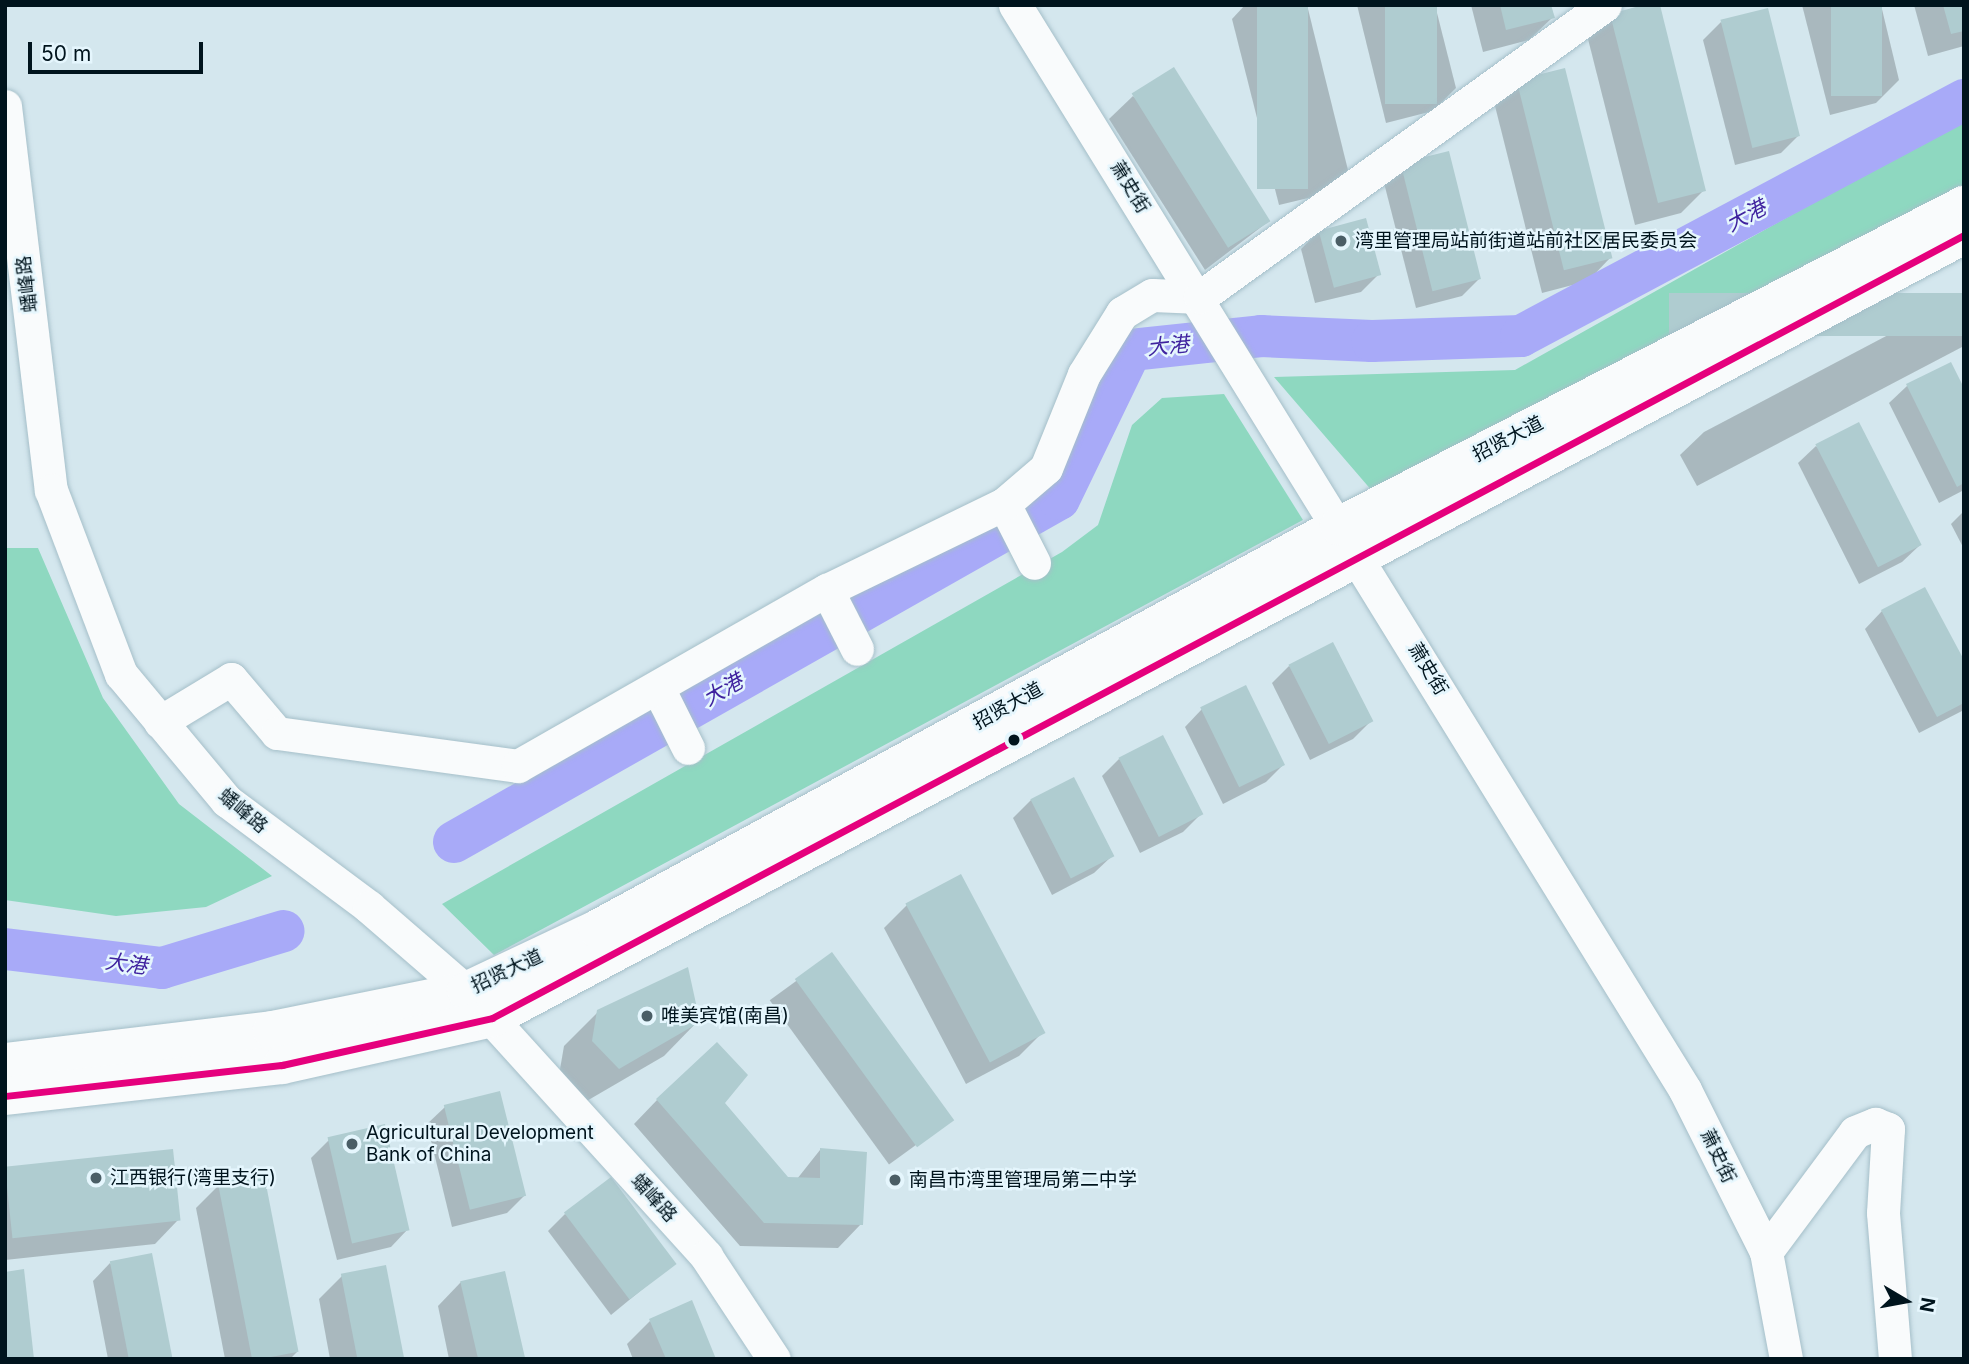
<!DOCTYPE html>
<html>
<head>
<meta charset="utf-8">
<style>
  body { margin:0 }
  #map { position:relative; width:1969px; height:1364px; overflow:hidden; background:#d4e7ee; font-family:Inter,"Noto Sans SC",sans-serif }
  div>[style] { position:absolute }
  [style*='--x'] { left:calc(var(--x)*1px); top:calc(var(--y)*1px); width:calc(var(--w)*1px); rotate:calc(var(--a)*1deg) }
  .green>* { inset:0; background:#8ed8c0 }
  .shadow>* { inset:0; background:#0003; transform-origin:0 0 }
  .river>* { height:42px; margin:-21px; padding:0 21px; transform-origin:21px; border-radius:21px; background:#a8aaf8 }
  .building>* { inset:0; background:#afccd0; transform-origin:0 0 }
  .roads { filter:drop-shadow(0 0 2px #a5bfc9) drop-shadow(0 0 2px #a5bfc9) }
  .minor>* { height:33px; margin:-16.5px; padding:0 16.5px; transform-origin:16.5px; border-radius:16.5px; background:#f9fbfc }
  .major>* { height:38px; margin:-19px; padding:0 19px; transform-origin:19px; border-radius:19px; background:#f9fbfc }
  .bus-1>* { height:7px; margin:-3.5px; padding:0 3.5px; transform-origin:3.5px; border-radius:3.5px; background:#e5007d }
  .dots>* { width:19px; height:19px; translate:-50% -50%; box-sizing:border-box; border:4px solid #e5f6fd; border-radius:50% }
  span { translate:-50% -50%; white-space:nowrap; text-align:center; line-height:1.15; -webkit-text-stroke:5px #e5f6fd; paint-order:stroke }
  .street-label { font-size:19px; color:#00141d }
  .poi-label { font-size:19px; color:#00141d }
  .left { translate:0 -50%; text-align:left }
  .water-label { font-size:21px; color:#3f239f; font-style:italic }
  .frame { position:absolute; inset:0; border:7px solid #00141d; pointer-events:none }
  .north { position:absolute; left:1871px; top:1266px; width:70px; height:70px; -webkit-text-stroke:5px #e5f6fd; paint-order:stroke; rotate:100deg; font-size:19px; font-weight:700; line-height:28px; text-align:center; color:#00141d }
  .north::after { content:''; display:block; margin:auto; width:24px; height:32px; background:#00141d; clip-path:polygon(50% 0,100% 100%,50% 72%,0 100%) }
  .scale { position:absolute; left:28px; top:42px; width:175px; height:32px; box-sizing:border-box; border:4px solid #00141d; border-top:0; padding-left:9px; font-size:21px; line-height:24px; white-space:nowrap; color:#00141d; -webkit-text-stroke:5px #e5f6fd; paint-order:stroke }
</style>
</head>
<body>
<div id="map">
  <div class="green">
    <i style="clip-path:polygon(1964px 118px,1964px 186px,1373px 492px,1274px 377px,1515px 370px)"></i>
    <i style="clip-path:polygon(1224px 394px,1303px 520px,494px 955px,442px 904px,1062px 552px,1098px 525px,1132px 425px,1162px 398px)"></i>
    <i style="clip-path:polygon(5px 548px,38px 548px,103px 698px,179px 804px,272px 876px,206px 907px,116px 916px,5px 900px)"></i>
  </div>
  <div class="shadow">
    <i style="clip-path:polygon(1245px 5px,1307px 5px,1348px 170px,1325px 194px,1279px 205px,1232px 19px)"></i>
    <i style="clip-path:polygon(1357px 5px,1435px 5px,1456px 88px,1433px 111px,1386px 123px)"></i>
    <i style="clip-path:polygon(1471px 5px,1550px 5px,1553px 17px,1529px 40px,1483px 52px)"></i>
    <i style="clip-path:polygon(1802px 5px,1881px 5px,1899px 80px,1876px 103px,1830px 115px)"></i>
    <i style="clip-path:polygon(1914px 5px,1964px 5px,1964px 46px,1928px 56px)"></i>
    <i style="clip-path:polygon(1611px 15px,1704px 190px,1681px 213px,1635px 225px,1588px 39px)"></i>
    <i style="clip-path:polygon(1721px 22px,1799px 135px,1781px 153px,1735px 165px,1703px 40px)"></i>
    <i style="clip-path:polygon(1518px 83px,1611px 257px,1588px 281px,1542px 293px,1495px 106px)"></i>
    <i style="clip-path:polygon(1133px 96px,1269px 221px,1205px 270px,1109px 119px)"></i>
    <i style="clip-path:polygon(1401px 165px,1479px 279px,1462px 296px,1416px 308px,1384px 183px)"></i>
    <i style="clip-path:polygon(1318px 232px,1379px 274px,1361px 292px,1315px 303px,1301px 249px)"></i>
    <i style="clip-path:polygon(1964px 295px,1964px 346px,1697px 486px,1680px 455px,1704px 432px)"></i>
    <i style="clip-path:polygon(1950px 364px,1964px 392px,1964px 490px,1939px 503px,1889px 403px,1907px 386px)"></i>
    <i style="clip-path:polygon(1816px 446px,1920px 545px,1902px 562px,1859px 584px,1798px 463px)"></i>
    <i style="clip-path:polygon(1964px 511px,1964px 549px,1951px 524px)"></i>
    <i style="clip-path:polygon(1882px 611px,1964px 664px,1962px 711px,1919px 733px,1865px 629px)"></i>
    <i style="clip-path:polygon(1289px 666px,1371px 721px,1353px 739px,1310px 760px,1272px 683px)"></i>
    <i style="clip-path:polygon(1202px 709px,1283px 765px,1266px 782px,1223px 804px,1185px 727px)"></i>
    <i style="clip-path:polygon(1119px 759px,1201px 814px,1183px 832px,1140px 853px,1102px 776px)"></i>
    <i style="clip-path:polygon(1073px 779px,1112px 856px,1094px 873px,1052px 895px,1013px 818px,1031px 800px)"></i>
    <i style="clip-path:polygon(907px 905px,1042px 1033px,1019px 1056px,966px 1084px,884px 928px)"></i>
    <i style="left:832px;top:955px;width:203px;height:77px;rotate:54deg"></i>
    <i style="clip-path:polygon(599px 1011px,698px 1021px,664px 1056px,585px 1102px,559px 1075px,564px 1046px)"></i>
    <i style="clip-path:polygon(657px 1100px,723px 1103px,787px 1179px,797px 1179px,820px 1150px,861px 1224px,838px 1248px,740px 1246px,634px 1124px)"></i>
    <i style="clip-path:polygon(445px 1107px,524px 1196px,507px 1213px,452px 1227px,427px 1124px)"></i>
    <i style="clip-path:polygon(329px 1140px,408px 1229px,391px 1247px,337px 1260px,311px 1158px)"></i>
    <i style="clip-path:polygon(5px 1169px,178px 1220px,155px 1244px,5px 1260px)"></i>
    <i style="clip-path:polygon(219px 1185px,297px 1352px,290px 1359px,225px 1359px,196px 1208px)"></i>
    <i style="clip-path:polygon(565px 1214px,673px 1264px,611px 1315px,548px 1231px)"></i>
    <i style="clip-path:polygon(110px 1263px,171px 1359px,108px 1359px,93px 1281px)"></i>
    <i style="clip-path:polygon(342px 1276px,403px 1359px,330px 1359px,319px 1299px)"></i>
    <i style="clip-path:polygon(461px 1282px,523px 1359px,449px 1359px,438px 1306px)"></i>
    <i style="clip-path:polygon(650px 1321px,714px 1359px,633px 1359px,627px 1344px)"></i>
  </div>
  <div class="river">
    <i style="--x:454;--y:842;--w:695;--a:-29.55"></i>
    <i style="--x:1059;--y:499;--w:165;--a:-64.2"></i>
    <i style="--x:1131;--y:350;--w:131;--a:-6.1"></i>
    <i style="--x:1261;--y:336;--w:111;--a:2.6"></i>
    <i style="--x:1372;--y:341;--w:149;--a:-1.9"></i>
    <i style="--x:1521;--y:336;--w:502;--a:-28.05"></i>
    <i style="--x:5;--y:949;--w:158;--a:6.9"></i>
    <i style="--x:162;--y:968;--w:127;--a:-16.9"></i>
  </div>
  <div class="building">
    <i style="left:1257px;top:5px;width:51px;height:184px"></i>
    <i style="left:1385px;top:5px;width:52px;height:99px"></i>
    <i style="clip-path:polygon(1500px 5px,1551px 5px,1555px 18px,1506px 30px)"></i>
    <i style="clip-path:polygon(1643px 5px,1660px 5px,1706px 191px,1658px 203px,1610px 14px)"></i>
    <i style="left:1831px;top:5px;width:51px;height:91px"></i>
    <i style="clip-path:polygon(1943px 5px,1964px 5px,1964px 31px,1951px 34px)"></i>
    <i style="left:1768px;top:8px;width:132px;height:49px;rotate:76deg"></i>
    <i style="left:1174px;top:67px;width:182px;height:50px;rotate:58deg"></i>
    <i style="left:1565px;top:68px;width:196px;height:50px;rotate:76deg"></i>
    <i style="left:1449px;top:151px;width:132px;height:50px;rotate:76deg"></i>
    <i style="left:1366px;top:218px;width:59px;height:49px;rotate:75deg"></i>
    <i style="left:1964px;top:293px;width:43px;height:295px;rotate:90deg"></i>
    <i style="clip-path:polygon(1951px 362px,1964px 388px,1964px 483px,1957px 487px,1906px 384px)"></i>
    <i style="left:1859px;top:422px;width:138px;height:49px;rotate:63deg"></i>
    <i style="clip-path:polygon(1925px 587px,1964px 660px,1964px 703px,1937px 717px,1881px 610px)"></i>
    <i style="left:1333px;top:642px;width:89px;height:50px;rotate:63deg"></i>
    <i style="left:1246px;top:685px;width:89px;height:51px;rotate:64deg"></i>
    <i style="left:1163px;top:735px;width:89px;height:50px;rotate:63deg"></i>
    <i style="left:1074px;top:777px;width:89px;height:49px;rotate:63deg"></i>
    <i style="left:961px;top:874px;width:180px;height:63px;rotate:62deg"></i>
    <i style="left:832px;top:952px;width:208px;height:46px;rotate:54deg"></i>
    <i style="clip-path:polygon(688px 967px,700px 1022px,619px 1069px,592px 1041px,597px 1010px)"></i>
    <i style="clip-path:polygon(717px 1042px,748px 1075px,725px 1103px,788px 1177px,820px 1178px,820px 1148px,867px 1152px,863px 1225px,764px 1223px,656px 1099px)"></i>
    <i style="left:500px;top:1091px;width:108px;height:58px;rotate:76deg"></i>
    <i style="left:385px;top:1124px;width:109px;height:59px;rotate:77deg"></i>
    <i style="left:173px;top:1149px;width:72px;height:169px;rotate:84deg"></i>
    <i style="left:264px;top:1174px;width:181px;height:47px;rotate:79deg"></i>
    <i style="left:611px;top:1177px;width:109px;height:59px;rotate:53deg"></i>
    <i style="left:152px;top:1253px;width:108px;height:43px;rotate:79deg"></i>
    <i style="left:386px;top:1265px;width:96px;height:46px;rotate:79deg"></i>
    <i style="clip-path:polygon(24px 1269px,34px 1359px,5px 1359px,5px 1272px)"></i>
    <i style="left:505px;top:1271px;width:90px;height:46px;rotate:77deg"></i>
    <i style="clip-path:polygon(692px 1300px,716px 1359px,666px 1359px,649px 1319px)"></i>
  </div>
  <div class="roads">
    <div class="minor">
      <i style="--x:1015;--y:5;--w:1275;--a:58.3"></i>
      <i style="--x:1685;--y:1090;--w:181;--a:63.4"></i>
      <i style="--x:1766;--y:1252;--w:109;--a:79.4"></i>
      <i style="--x:5;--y:106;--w:387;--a:83.2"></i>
      <i style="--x:51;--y:490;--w:197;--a:69.2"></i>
      <i style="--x:121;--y:674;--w:165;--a:50.2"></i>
      <i style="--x:227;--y:801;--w:177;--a:36.7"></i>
      <i style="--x:369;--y:907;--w:128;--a:40.9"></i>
      <i style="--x:466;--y:991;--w:358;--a:47.8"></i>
      <i style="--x:706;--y:1256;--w:123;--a:56.6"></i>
      <i style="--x:1004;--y:504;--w:66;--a:63"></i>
      <i style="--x:827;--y:590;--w:66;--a:63"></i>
      <i style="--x:658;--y:688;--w:67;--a:63.4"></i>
      <i style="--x:160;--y:722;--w:83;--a:-31.2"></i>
      <i style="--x:231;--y:679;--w:71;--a:49.6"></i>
      <i style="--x:277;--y:733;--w:243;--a:7.8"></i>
      <i style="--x:518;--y:766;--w:356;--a:-29.7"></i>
      <i style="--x:827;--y:590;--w:197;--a:-25.9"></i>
      <i style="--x:1004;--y:504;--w:55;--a:-40.6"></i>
      <i style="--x:1046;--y:468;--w:101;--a:-68"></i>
      <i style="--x:1084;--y:374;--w:72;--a:-58.1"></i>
      <i style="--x:1122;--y:313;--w:35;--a:-31"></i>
      <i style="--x:1152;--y:295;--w:48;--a:2.4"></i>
      <i style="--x:1200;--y:297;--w:499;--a:-35.8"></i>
      <i style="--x:1766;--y:1252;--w:149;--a:-53.4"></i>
      <i style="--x:1855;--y:1132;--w:22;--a:-22"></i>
      <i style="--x:1875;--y:1124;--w:14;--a:21"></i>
      <i style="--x:1888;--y:1129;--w:84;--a:93.4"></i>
      <i style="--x:1883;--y:1213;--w:146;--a:85.3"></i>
    </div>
    <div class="major">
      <i style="--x:5;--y:1062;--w:269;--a:-6.8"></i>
      <i style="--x:272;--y:1030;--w:198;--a:-11.4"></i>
      <i style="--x:466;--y:991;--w:145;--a:-25.3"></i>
      <i style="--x:597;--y:929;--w:844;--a:-28.51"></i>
      <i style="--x:1339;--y:526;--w:703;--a:-27.19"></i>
      <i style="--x:5;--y:1096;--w:279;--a:-6.4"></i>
      <i style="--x:282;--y:1065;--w:215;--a:-12.6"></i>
      <i style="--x:492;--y:1018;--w:1667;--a:-28.01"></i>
    </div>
  </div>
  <div class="bus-1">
    <i style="--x:5;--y:1096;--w:279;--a:-6.4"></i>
    <i style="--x:282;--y:1065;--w:215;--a:-12.6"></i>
    <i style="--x:492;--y:1018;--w:1667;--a:-28.01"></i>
  </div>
  <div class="dots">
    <i style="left:1341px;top:241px;background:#4a5e66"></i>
    <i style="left:1014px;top:740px;background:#00141d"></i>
    <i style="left:647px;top:1016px;background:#4a5e66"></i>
    <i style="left:352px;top:1144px;background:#4a5e66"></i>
    <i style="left:96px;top:1178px;background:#4a5e66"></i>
    <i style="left:895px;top:1180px;background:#4a5e66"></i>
  </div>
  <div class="street-label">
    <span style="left:1130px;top:187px;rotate:58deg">萧史街</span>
    <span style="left:27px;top:284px;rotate:-97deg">蟠峰路</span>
    <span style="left:1508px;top:439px;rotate:-27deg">招贤大道</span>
    <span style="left:1428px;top:669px;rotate:59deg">萧史街</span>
    <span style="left:1008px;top:706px;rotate:-29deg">招贤大道</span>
    <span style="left:243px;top:811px;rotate:40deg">蟠峰路</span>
    <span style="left:507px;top:971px;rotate:-25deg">招贤大道</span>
    <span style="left:1718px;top:1156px;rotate:64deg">萧史街</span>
    <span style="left:654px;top:1198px;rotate:48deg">蟠峰路</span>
  </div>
  <div class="poi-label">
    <span class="left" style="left:1355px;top:241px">湾里管理局站前街道站前社区居民委员会</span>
    <span class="left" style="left:661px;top:1016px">唯美宾馆(南昌)</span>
    <span class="left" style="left:366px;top:1144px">Agricultural Development<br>Bank of China</span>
    <span class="left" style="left:110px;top:1178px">江西银行(湾里支行)</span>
    <span class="left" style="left:909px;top:1180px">南昌市湾里管理局第二中学</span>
  </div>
  <div class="water-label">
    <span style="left:1746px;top:216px;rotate:-28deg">大港</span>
    <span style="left:1168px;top:346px;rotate:-6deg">大港</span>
    <span style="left:723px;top:690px;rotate:-30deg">大港</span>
    <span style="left:126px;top:964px;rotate:7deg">大港</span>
  </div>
  <div class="frame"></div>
  <div class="north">N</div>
  <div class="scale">50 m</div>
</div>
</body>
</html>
